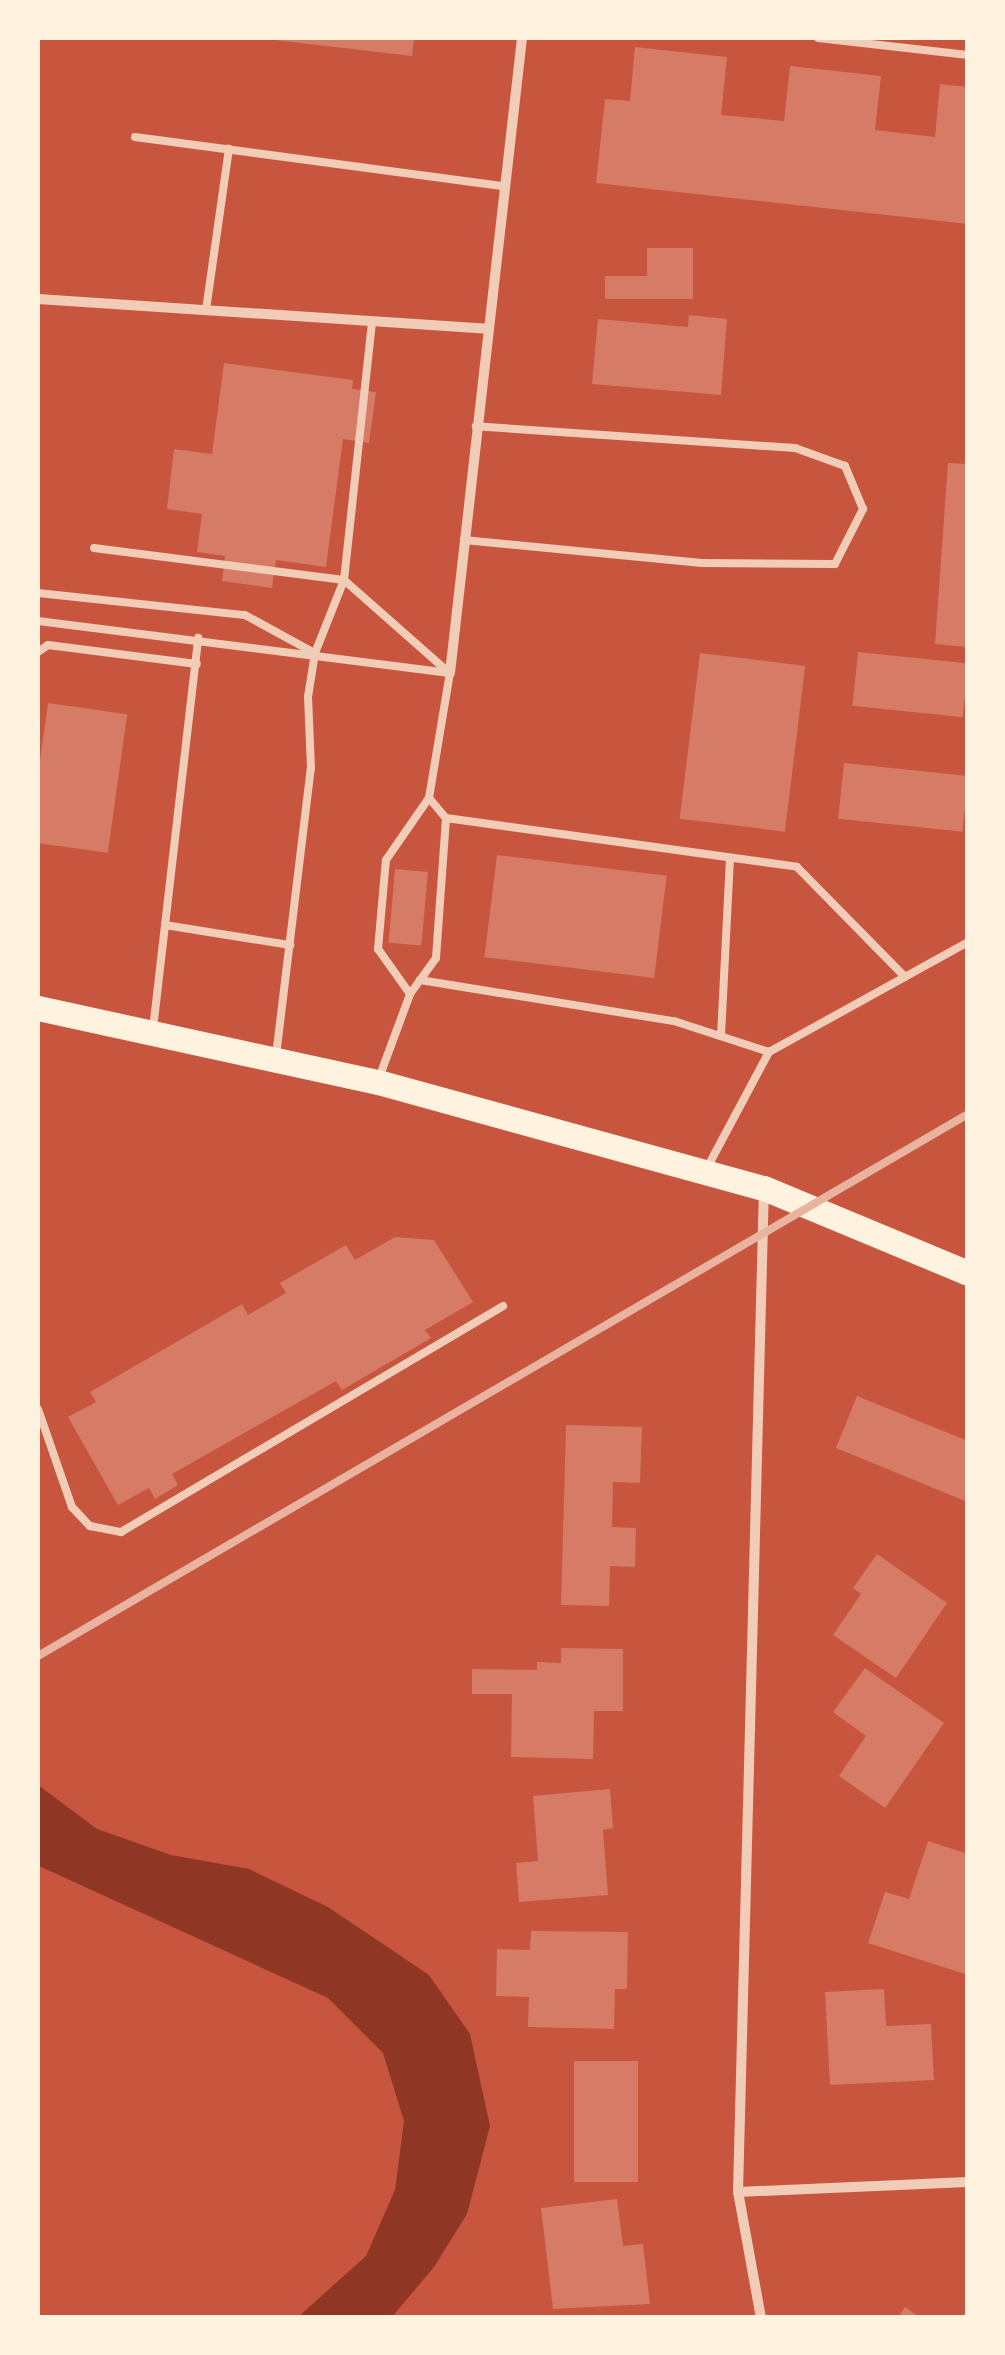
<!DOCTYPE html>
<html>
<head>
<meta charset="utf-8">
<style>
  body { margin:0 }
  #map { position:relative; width:1005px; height:2355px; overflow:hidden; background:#c8553d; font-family:"PT Sans",sans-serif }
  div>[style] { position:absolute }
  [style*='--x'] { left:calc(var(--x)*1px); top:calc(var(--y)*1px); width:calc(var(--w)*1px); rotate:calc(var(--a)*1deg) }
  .water>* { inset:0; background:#8f3625 }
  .building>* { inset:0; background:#d67c66; transform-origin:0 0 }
  .service>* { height:8px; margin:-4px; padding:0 4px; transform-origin:4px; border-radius:4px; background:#f1ccb7 }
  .minor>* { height:10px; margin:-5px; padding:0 5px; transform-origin:5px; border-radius:5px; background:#f1ccb7 }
  .primary>* { height:25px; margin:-12.5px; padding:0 12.5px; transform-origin:12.5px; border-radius:12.5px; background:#fff3e0 }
  .rail>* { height:8px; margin:-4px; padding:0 4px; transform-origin:4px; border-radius:4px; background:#e9b49f }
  span { translate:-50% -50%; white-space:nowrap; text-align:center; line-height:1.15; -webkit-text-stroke:9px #fff3e0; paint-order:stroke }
  .frame { position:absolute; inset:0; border:40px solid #fff3e0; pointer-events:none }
</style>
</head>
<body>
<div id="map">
  <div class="water">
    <i style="clip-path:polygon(38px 1785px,97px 1829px,171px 1855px,249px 1869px,328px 1907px,429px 1975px,470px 2034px,490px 2126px,467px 2214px,434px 2267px,392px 2317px,298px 2317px,366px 2256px,395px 2190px,404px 2121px,383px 2053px,328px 1998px,39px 1866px)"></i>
  </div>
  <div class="building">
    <i style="clip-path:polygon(258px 38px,414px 38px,412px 56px)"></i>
    <i style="clip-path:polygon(635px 47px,727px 57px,721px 115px,784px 121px,790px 66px,881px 76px,875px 130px,935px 137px,940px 84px,968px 87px,968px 224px,596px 183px,605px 99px,630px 101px)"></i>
    <i style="clip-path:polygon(647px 248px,693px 248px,693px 299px,605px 299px,605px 276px,647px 276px)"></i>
    <i style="clip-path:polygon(689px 315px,727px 319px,721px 395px,592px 384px,598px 319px,688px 327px)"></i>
    <i style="clip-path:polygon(224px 363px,353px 380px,352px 389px,376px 392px,369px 443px,343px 439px,326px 567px,276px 560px,272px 588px,222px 581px,225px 556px,197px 552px,202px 514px,167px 509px,174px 449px,212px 454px)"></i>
    <i style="clip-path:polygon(948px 463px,968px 464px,968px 647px,935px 644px)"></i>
    <i style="left:858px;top:652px;width:111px;height:54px;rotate:6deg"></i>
    <i style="left:700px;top:653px;width:106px;height:167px;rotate:7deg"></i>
    <i style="left:48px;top:703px;width:80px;height:140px;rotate:8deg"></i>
    <i style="left:844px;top:763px;width:125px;height:56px;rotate:6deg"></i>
    <i style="left:497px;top:855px;width:171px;height:103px;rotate:7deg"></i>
    <i style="left:395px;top:869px;width:33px;height:74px;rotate:5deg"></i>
    <i style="clip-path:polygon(395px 1237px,434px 1240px,473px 1302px,425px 1330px,431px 1338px,342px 1390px,336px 1381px,172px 1474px,178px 1485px,155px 1499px,149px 1488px,118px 1505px,68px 1417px,96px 1402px,90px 1392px,242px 1304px,248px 1315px,286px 1293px,280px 1283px,346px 1245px,355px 1260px)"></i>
    <i style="clip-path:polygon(857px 1396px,968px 1441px,965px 1501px,836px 1448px)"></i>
    <i style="clip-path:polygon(566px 1425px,642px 1427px,640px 1483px,613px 1482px,612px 1527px,636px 1528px,635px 1567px,610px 1566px,609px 1606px,561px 1605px)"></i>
    <i style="clip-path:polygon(877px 1554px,947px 1603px,896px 1678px,833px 1635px,861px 1594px,853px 1588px)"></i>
    <i style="clip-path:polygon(561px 1648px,623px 1649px,623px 1711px,594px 1711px,593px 1759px,511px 1757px,512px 1694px,472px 1694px,472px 1669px,537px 1670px,537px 1662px,561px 1663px)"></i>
    <i style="clip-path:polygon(865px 1668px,944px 1723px,885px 1808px,839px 1776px,866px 1736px,833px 1712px)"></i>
    <i style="clip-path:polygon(610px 1789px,613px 1828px,603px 1830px,608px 1895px,519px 1902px,516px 1863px,538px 1861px,533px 1796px)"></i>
    <i style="clip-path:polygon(928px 1841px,968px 1854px,968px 1975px,868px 1943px,885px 1892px,909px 1899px)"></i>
    <i style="clip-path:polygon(531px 1931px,628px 1932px,627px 1989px,615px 1989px,614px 2029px,528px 2027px,529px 1997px,496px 1996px,497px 1949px,530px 1950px)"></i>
    <i style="clip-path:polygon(884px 1989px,886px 2026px,931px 2024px,934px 2080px,830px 2085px,825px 1992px)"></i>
    <i style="left:574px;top:2061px;width:64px;height:121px"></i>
    <i style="clip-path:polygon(617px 2199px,623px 2246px,643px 2244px,650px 2304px,553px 2309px,541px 2208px)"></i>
    <i style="clip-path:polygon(905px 2307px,920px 2318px,898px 2318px)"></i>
  </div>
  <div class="service">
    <i style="--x:818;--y:38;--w:151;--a:6.5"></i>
    <i style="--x:135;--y:137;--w:372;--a:7.6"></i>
    <i style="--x:206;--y:310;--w:163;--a:-81.9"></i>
    <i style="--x:464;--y:540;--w:239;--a:5.5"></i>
    <i style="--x:702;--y:563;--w:133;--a:0.4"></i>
    <i style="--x:835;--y:564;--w:62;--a:-63"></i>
    <i style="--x:863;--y:509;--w:47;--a:-112.7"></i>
    <i style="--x:845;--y:466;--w:53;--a:-160.2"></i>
    <i style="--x:795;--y:448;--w:320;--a:-176.1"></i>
    <i style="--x:94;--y:548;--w:252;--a:7.3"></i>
    <i style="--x:344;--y:580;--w:136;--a:41.4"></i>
    <i style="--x:38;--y:593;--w:208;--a:6.1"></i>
    <i style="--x:245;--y:615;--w:75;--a:28.6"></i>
    <i style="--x:38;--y:621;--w:415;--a:7.2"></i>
    <i style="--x:38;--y:652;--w:12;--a:-35"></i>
    <i style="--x:48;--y:645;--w:150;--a:7.3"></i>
    <i style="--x:429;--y:798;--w:26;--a:50"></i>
    <i style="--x:165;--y:925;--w:127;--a:9.1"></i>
    <i style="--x:420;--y:980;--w:257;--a:9.2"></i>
    <i style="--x:674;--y:1021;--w:100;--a:18.1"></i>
    <i style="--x:410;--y:994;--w:55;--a:-125.4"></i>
    <i style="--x:378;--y:949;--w:89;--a:-84.9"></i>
    <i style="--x:386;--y:860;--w:75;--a:-55.3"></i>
    <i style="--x:429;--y:798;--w:127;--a:-80.5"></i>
    <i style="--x:153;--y:1029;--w:394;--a:-83.4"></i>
    <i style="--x:721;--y:1036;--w:178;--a:-87.1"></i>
    <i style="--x:276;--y:1056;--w:290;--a:-83.1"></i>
    <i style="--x:311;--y:768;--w:71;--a:-92.4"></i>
    <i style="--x:308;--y:697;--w:45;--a:-81"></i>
    <i style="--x:315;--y:653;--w:79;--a:-68.3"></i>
    <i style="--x:344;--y:580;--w:261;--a:-83.8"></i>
    <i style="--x:379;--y:1078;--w:90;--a:-69.7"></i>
    <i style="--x:410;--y:994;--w:44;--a:-54.2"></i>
    <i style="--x:436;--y:958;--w:140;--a:-85.9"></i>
    <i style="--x:446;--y:818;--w:354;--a:7.9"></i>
    <i style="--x:797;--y:867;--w:154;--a:45.5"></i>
    <i style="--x:707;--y:1168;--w:132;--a:-61.9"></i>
    <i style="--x:769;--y:1052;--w:227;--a:-28.9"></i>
    <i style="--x:38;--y:1409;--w:104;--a:70.9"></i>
    <i style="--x:72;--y:1507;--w:26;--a:47"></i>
    <i style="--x:90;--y:1526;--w:32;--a:11"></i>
    <i style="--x:121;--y:1532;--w:444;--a:-30.6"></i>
  </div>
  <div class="minor">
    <i style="--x:38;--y:299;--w:450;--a:3.8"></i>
    <i style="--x:450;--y:673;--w:639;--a:-83.53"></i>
    <i style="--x:738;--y:2192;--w:230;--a:-2.5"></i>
    <i style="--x:761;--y:2318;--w:128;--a:-100.3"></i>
    <i style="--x:738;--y:2192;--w:1003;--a:-88.52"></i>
  </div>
  <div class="primary">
    <i style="--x:38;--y:1008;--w:348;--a:12.3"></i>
    <i style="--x:378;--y:1082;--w:400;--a:15.4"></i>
    <i style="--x:764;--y:1188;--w:221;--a:22.6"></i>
  </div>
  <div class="rail">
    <i style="--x:38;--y:1656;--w:1076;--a:-30.23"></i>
  </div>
  <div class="frame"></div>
</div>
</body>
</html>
